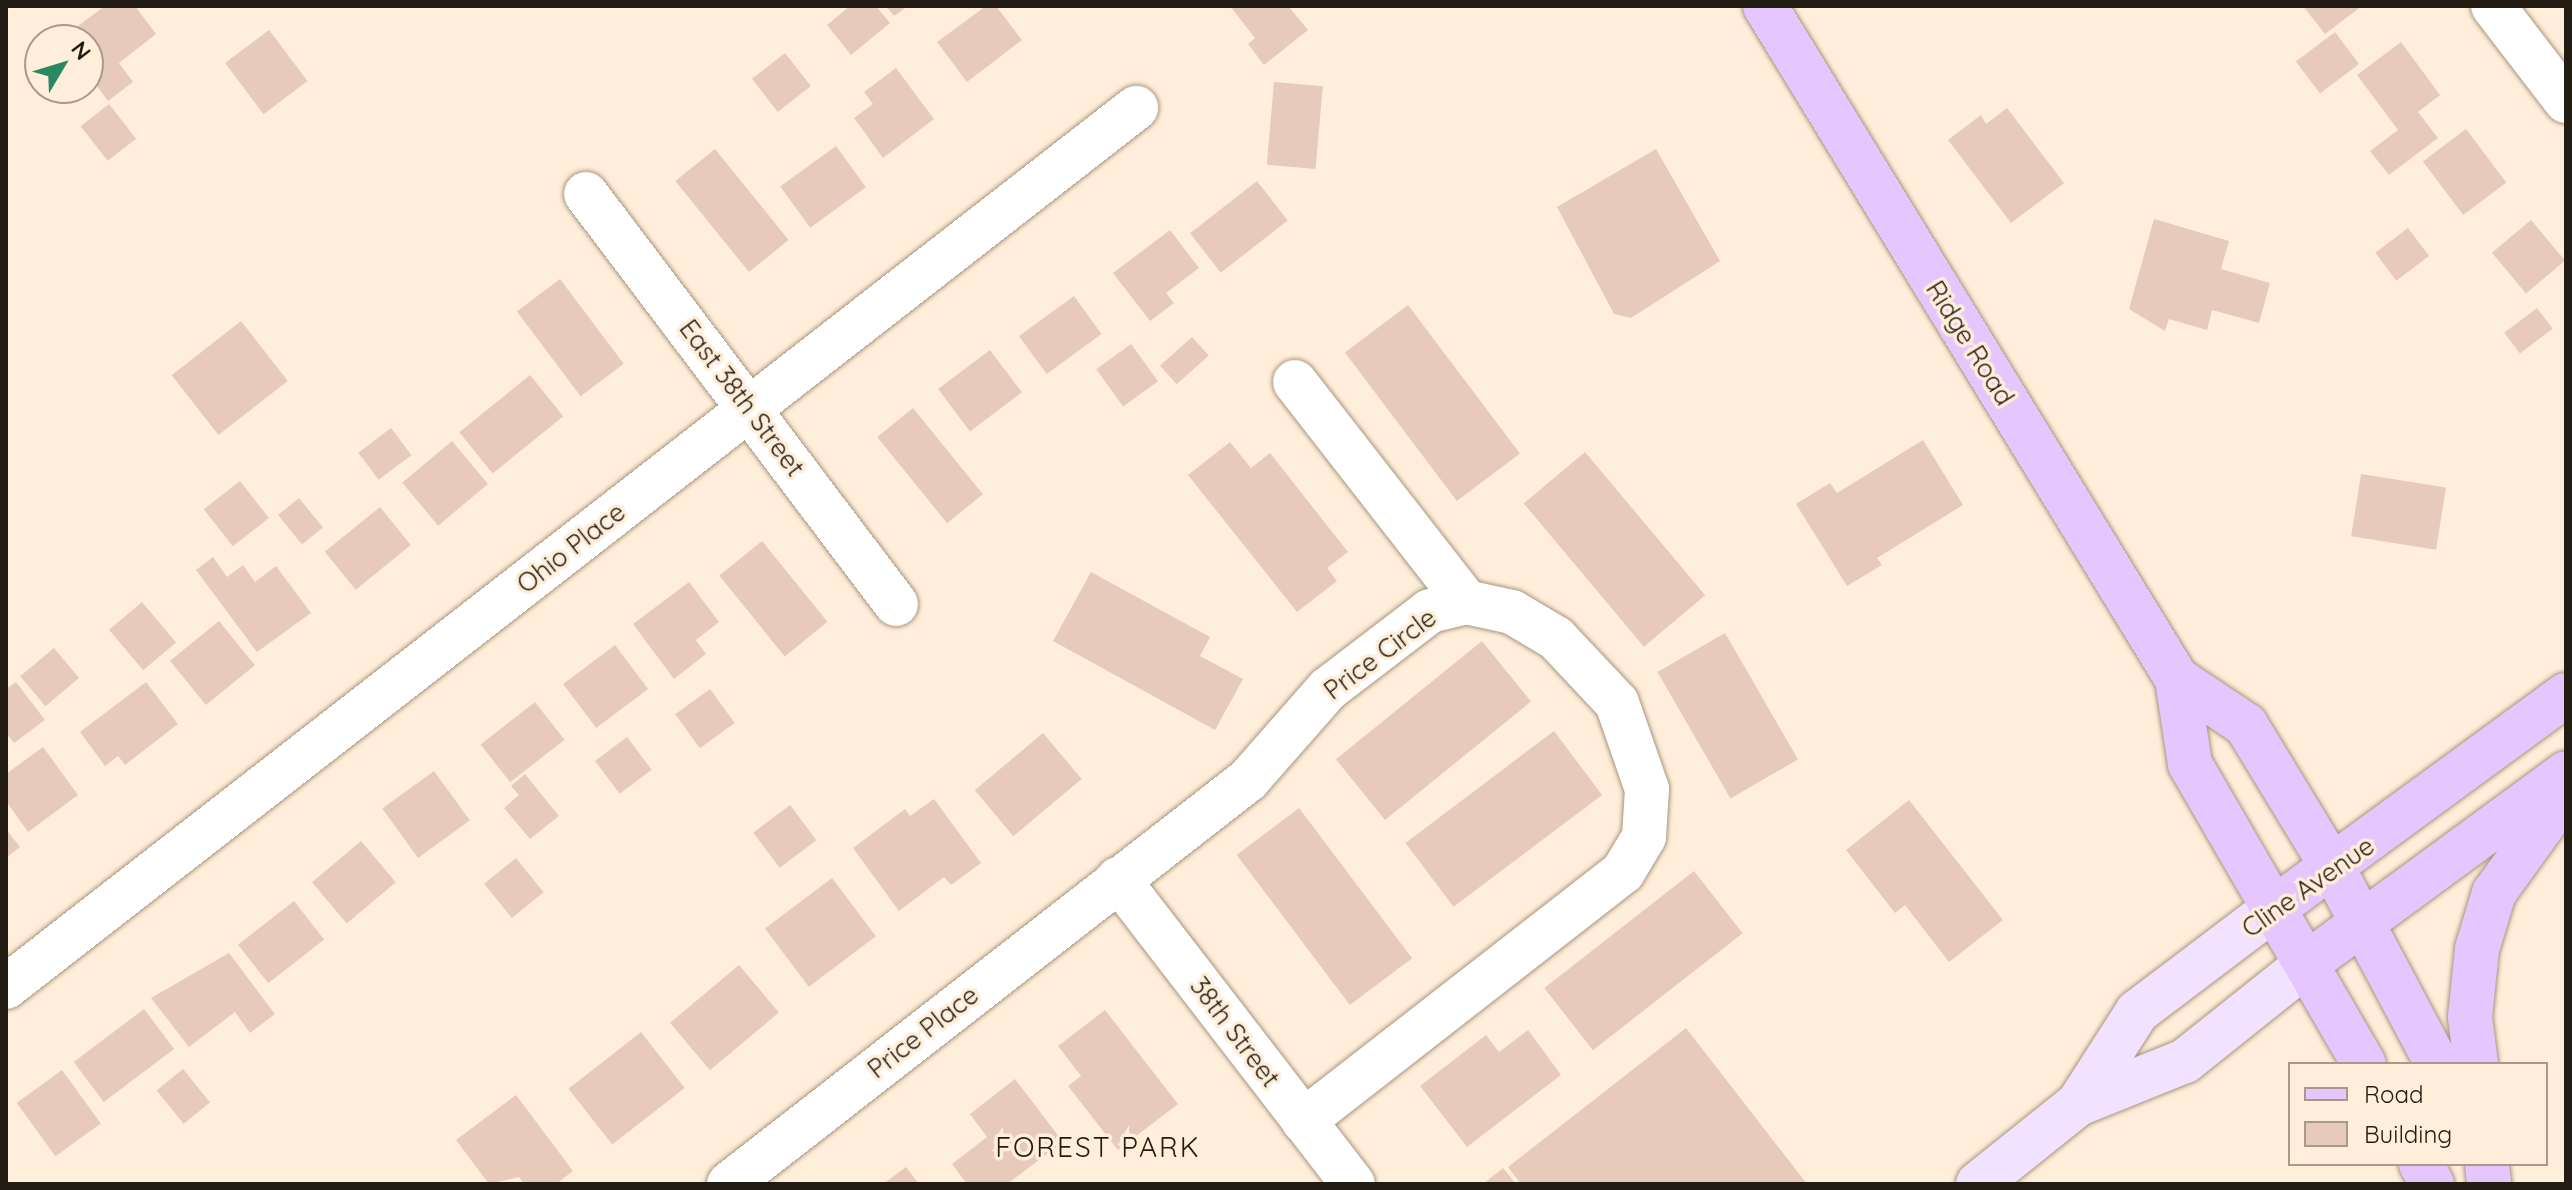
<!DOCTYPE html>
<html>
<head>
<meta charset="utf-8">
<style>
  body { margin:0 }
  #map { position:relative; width:2572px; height:1190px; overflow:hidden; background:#ffeeda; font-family:Quicksand,sans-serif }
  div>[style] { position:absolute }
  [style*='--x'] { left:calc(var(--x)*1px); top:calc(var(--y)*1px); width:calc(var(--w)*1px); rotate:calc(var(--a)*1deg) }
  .building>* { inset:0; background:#e8caba; transform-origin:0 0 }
  .roads { filter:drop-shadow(0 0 2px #a8967d) drop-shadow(0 0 2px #a8967d) }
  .street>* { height:44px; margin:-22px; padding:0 22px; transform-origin:22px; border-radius:22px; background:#fff }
  .secondary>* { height:44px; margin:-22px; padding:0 22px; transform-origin:22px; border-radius:22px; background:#f2e2ff }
  .primary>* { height:44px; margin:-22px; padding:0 22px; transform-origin:22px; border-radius:22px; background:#e5c6fe }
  span { translate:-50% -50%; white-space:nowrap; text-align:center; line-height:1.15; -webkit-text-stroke:7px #ffeeda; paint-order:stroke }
  .street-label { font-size:26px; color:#231c13 }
  .neighbourhood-label { font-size:28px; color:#231c13; letter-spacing:2px }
  .frame { position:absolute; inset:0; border:8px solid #231c13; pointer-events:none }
  .legend { position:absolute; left:2288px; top:1062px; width:260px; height:104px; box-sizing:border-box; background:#ffeeda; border:2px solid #a79a8a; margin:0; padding:10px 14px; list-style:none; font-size:24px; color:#231c13 }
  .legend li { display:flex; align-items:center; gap:16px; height:40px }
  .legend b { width:40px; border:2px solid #a79a8a }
  .north { position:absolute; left:24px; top:24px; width:80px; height:80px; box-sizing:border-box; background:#ffeeda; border:2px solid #a79a8a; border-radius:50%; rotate:52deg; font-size:22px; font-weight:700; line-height:32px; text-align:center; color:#231c13 }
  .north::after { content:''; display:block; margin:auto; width:28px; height:36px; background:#288962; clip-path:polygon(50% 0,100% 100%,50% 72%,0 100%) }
</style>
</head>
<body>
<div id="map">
  <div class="building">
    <i style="clip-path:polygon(105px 6px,135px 6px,156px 34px,119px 63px,133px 82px,108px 101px,88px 74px,88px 40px,59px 40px)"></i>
    <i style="clip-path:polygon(850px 6px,876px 6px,890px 23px,851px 55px,827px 25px)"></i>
    <i style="clip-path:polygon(886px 6px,908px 6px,894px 16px)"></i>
    <i style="clip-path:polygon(986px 6px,996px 6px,1022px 40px,967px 82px,937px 42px)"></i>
    <i style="clip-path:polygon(1230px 6px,1288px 6px,1308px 30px,1264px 65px,1248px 44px,1255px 38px)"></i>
    <i style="clip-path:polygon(2303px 6px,2362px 6px,2325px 34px)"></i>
    <i style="left:269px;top:30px;width:64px;height:55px;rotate:53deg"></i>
    <i style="left:2335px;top:32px;width:40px;height:49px;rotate:53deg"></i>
    <i style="clip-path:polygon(2401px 42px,2440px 95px,2418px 112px,2438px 138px,2389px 175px,2370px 151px,2398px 130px,2357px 75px)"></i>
    <i style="left:785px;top:53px;width:42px;height:42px;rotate:52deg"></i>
    <i style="clip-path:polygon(896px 68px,934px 119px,883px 158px,854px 118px,873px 104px,864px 92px)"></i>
    <i style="left:1274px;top:82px;width:49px;height:83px;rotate:5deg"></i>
    <i style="left:109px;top:104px;width:44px;height:36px;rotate:52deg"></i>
    <i style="clip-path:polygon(2007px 108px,2064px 183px,2011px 223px,1948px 140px,1981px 115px,1986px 124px)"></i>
    <i style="left:2466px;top:129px;width:67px;height:54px;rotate:53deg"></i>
    <i style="left:836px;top:146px;width:51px;height:69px;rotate:54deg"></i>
    <i style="left:715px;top:149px;width:117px;height:51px;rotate:51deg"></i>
    <i style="clip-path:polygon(1656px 149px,1720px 261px,1631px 318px,1614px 314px,1557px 207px)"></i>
    <i style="left:1257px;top:181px;width:50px;height:85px;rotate:52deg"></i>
    <i style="clip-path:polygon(2154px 219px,2229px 241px,2221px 269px,2270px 283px,2259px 323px,2212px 310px,2207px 330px,2169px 319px,2165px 331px,2129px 309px)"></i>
    <i style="left:2531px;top:220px;width:53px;height:51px;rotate:50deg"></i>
    <i style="left:2408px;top:228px;width:35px;height:41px;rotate:53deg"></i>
    <i style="clip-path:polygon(1170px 230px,1199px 268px,1166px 293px,1174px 303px,1150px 321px,1113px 273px)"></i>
    <i style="left:560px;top:279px;width:106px;height:54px;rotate:53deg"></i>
    <i style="left:1074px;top:296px;width:47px;height:68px;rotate:54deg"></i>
    <i style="left:1408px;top:305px;width:186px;height:79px;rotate:53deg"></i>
    <i style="left:2537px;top:308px;width:26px;height:41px;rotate:53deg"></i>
    <i style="left:241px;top:321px;width:76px;height:88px;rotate:52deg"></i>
    <i style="left:1192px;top:337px;width:25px;height:43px;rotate:48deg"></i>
    <i style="left:1131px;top:344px;width:46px;height:43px;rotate:54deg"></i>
    <i style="left:990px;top:350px;width:53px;height:65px;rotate:53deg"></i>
    <i style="left:530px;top:375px;width:53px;height:91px;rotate:51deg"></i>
    <i style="left:913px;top:408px;width:111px;height:46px;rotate:51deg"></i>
    <i style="left:391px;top:428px;width:34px;height:41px;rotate:53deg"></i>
    <i style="clip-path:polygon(1923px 440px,1963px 505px,1877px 558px,1882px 565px,1847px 586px,1796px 504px,1830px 483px,1837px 493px)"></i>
    <i style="left:452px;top:441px;width:56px;height:65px;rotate:50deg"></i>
    <i style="clip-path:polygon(1230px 442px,1251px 468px,1270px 453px,1348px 552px,1327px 568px,1337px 581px,1297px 612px,1188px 475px)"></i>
    <i style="left:1585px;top:452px;width:187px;height:80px;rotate:50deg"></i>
    <i style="left:2361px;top:474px;width:86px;height:63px;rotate:9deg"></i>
    <i style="left:240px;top:481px;width:47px;height:46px;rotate:52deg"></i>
    <i style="left:299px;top:498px;width:38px;height:27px;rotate:51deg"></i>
    <i style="left:380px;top:507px;width:49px;height:71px;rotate:51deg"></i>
    <i style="left:762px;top:541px;width:104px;height:55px;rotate:51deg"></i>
    <i style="clip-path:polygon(213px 557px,227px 577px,243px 565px,255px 582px,276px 566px,311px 613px,257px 652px,196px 570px)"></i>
    <i style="clip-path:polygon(1091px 572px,1210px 637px,1200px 656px,1243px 679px,1215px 730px,1053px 641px)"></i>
    <i style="clip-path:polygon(689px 582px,719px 622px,696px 640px,706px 654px,674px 679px,633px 624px)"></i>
    <i style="left:142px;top:602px;width:53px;height:43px;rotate:50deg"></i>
    <i style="left:219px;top:621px;width:57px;height:63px;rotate:51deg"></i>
    <i style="left:1725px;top:633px;width:146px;height:78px;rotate:60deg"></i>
    <i style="left:1482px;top:641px;width:78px;height:188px;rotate:51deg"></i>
    <i style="left:615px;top:645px;width:55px;height:65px;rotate:53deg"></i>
    <i style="left:54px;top:648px;width:39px;height:44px;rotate:50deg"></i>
    <i style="clip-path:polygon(16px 682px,45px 720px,14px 743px,6px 733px,6px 689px)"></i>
    <i style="clip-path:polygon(146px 682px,178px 724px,125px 765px,118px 756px,105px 766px,80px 732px)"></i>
    <i style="left:710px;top:689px;width:42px;height:43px;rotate:54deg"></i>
    <i style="left:535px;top:702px;width:48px;height:69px;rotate:52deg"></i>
    <i style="left:1554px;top:731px;width:80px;height:186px;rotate:53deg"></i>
    <i style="left:1043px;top:733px;width:60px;height:89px;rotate:50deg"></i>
    <i style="left:627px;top:737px;width:41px;height:40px;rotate:53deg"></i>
    <i style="clip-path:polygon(43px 747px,78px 795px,28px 832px,6px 801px,6px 774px)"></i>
    <i style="left:434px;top:771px;width:61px;height:64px;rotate:54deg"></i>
    <i style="clip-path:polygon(525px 774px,559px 816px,530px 839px,504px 808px,519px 795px,511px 786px)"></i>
    <i style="clip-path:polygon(934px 799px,981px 863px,951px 885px,944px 877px,899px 911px,853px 848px,905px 809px,910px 816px)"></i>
    <i style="clip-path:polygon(1909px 800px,2003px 920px,1949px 962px,1905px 905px,1895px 913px,1846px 850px)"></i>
    <i style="left:790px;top:805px;width:44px;height:46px;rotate:53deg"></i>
    <i style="left:1299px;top:808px;width:188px;height:78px;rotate:53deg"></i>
    <i style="clip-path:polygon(6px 829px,20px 847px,6px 858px)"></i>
    <i style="left:361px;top:841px;width:54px;height:64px;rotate:50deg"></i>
    <i style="left:516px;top:858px;width:44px;height:41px;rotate:51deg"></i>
    <i style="left:1694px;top:871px;width:79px;height:190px;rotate:52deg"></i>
    <i style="left:832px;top:878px;width:73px;height:84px;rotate:53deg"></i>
    <i style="left:294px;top:901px;width:49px;height:71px;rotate:52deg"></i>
    <i style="clip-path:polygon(229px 953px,275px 1014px,250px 1033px,235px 1012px,189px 1047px,151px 998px)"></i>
    <i style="left:739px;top:965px;width:62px;height:90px;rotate:50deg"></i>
    <i style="left:144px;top:1009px;width:50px;height:88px;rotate:53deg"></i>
    <i style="clip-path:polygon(1105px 1010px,1178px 1104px,1118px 1150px,1068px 1086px,1081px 1076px,1058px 1046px)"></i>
    <i style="clip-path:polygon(1686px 1028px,1807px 1184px,1521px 1184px,1508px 1167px)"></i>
    <i style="clip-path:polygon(1528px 1030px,1561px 1075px,1467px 1147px,1420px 1086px,1486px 1035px,1499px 1052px)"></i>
    <i style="left:641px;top:1032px;width:71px;height:92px;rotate:52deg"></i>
    <i style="left:183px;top:1069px;width:43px;height:34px;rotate:51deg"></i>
    <i style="left:62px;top:1070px;width:66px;height:56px;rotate:54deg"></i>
    <i style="clip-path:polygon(1015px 1079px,1063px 1142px,1007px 1184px,967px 1184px,952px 1164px,987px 1137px,970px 1114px)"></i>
    <i style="clip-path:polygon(516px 1095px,573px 1171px,556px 1184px,524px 1184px,519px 1177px,489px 1184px,456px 1140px)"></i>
    <i style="clip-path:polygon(906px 1167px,919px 1184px,883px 1184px)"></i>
    <i style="clip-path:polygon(1503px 1168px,1516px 1184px,1483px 1184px)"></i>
  </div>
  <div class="roads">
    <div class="street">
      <i style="--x:2493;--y:6;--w:120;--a:52.5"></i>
      <i style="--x:586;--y:194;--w:514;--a:52.91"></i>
      <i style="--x:1295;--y:382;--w:279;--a:52.1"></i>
      <i style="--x:1118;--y:879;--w:385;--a:52.4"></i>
      <i style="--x:6;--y:987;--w:1432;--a:-37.88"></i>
      <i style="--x:729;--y:1184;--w:658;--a:-37.9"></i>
      <i style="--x:1248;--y:780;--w:121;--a:-48.7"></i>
      <i style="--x:1328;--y:689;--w:128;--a:-37.4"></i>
      <i style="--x:1430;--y:611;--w:37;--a:-14"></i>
      <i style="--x:1466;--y:602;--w:47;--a:12.3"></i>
      <i style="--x:1512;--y:612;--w:51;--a:30.6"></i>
      <i style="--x:1556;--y:638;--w:89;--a:46.8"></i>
      <i style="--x:1617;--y:703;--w:91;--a:70.8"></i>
      <i style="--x:1647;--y:789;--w:48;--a:93.6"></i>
      <i style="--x:1644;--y:837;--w:41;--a:121"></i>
      <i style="--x:1623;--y:872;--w:405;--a:142.1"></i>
    </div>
    <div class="secondary">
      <i style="--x:2078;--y:1104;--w:109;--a:-57.3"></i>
      <i style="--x:2137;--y:1012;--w:174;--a:-37.1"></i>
      <i style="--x:1978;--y:1184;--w:128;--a:-38.7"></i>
      <i style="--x:2078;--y:1104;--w:115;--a:-21.9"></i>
      <i style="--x:2185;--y:1061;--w:159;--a:-38.6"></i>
    </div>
    <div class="primary">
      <i style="--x:1765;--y:6;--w:789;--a:58.53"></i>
      <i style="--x:2177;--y:679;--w:86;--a:81.3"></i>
      <i style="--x:2190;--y:764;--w:347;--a:59.9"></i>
      <i style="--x:2177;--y:679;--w:83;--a:33.7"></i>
      <i style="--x:2246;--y:725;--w:170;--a:58.7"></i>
      <i style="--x:2334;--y:870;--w:220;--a:62"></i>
      <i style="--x:2276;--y:907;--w:359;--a:-36.2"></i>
      <i style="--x:2309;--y:962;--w:319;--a:-36.3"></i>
      <i style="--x:2476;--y:1064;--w:47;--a:-97.3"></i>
      <i style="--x:2470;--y:1017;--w:68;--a:-84.1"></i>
      <i style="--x:2477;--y:949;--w:59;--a:-73.1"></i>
      <i style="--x:2494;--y:893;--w:123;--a:-54.2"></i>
      <i style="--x:2421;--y:1164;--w:23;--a:61"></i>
      <i style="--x:2487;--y:1164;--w:20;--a:84"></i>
    </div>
  </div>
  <div class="street-label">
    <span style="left:1970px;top:343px;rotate:58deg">Ridge Road</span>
    <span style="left:742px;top:398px;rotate:53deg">East 38th Street</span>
    <span style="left:571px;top:548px;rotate:-38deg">Ohio Place</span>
    <span style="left:1380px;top:654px;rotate:-37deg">Price Circle</span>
    <span style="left:2308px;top:887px;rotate:-35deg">Cline Avenue</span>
    <span style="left:923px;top:1032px;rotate:-38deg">Price Place</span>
    <span style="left:1235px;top:1032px;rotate:53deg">38th Street</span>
  </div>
  <div class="neighbourhood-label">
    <span style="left:1098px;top:1147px">FOREST PARK</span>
  </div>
  <div class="frame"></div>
  <ul class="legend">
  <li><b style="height:10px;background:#e5c6fe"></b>Road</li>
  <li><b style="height:22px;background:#e8caba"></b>Building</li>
  </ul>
  <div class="north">N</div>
</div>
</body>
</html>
